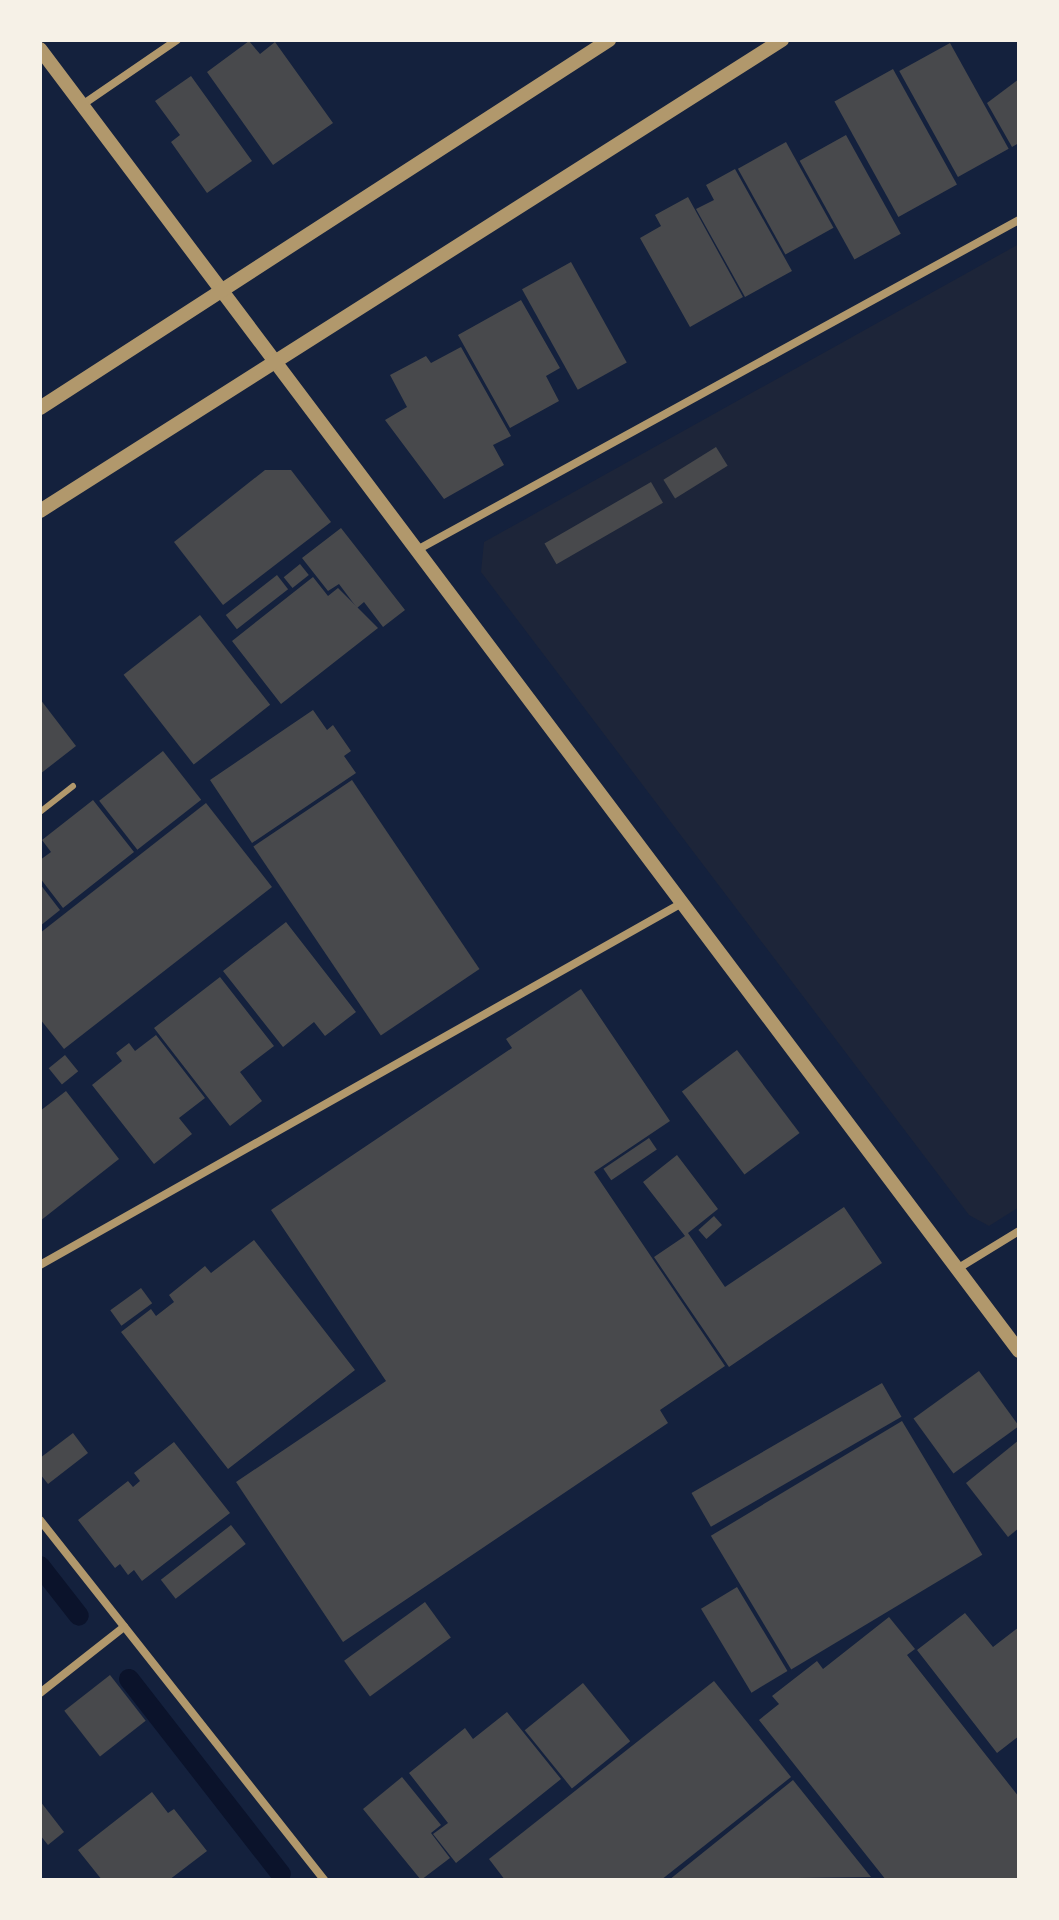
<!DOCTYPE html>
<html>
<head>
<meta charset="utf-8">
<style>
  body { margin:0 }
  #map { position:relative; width:1059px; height:1920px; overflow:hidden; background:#14213d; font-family:"Nunito Sans",sans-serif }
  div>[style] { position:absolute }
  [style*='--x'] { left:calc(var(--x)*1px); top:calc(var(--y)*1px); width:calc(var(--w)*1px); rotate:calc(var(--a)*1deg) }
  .green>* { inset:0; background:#1d2539 }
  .stream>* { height:20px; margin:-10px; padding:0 10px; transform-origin:10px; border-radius:10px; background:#0b132b }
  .building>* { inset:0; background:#48494c; transform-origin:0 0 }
  .service>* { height:6px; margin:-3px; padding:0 3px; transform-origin:3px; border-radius:3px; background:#b1986c }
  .minor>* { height:8px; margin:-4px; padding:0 4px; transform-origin:4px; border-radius:4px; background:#b1986c }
  .tertiary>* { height:14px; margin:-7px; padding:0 7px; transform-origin:7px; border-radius:7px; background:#b1986c }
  span { translate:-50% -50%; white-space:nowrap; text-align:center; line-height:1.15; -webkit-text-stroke:7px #f6f1e7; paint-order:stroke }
  .frame { position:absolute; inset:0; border:42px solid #f6f1e7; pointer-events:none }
</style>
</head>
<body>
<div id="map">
  <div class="green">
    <i style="clip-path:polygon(1019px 244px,1019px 1207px,989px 1226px,969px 1215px,481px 572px,484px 542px)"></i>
  </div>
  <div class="stream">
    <i style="--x:40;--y:1566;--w:63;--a:52"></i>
    <i style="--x:129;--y:1679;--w:247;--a:52.1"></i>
  </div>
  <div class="building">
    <i style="clip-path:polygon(249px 41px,260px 54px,275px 42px,333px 123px,273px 165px,207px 72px)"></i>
    <i style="left:950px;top:43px;width:121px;height:58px;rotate:61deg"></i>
    <i style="left:893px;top:69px;width:132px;height:67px;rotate:61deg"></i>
    <i style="clip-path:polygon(191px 76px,252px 161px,207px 193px,171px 142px,180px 135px,155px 101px)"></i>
    <i style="clip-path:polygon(1019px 79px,1019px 143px,1012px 147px,987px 103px)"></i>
    <i style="left:846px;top:135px;width:113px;height:53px;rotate:61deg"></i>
    <i style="left:786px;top:142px;width:98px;height:55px;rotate:61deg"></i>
    <i style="clip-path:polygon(735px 169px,792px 271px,745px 297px,696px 209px,714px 200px,706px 185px)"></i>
    <i style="clip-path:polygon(688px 197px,743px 297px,690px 327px,640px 238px,661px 226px,655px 215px)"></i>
    <i style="left:571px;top:262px;width:115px;height:56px;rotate:61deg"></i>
    <i style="clip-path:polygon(521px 300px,560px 368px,546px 376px,559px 401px,510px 428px,458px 335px)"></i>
    <i style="clip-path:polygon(461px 347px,511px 436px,493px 445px,504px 465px,444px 499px,385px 420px,407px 407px,390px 375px,426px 356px,431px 363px)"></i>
    <i style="left:716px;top:447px;width:22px;height:62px;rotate:58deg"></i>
    <i style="clip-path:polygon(265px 470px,291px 470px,331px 522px,223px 605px,174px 542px)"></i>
    <i style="left:651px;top:482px;width:24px;height:123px;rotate:60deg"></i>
    <i style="clip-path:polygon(341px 528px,405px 610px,383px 627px,364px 602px,357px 608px,339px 584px,328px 591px,302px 558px)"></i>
    <i style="left:300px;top:564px;width:14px;height:21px;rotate:51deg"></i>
    <i style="left:277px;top:575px;width:18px;height:65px;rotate:52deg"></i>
    <i style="clip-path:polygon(313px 577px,328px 596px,338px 588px,378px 628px,281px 704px,232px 641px)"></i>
    <i style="left:200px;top:615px;width:114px;height:97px;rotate:52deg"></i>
    <i style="clip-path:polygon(40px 699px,76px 746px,40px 774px)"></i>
    <i style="clip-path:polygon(313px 710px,327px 730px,333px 725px,351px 751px,344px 756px,356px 773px,252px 843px,210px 780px)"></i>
    <i style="left:163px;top:751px;width:62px;height:81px;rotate:52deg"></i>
    <i style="left:352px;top:780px;width:228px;height:119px;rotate:56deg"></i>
    <i style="clip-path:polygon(93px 800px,134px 852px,63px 908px,40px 878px,40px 860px,51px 852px,42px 840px)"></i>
    <i style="clip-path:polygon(206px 803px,272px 887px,64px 1049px,40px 1019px,40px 933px)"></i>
    <i style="clip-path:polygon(40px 884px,60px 910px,40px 926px)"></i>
    <i style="clip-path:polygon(286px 922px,356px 1012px,325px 1036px,314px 1022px,283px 1047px,223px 971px)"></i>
    <i style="clip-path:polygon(220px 977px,274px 1046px,240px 1072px,262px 1101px,230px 1126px,154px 1028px)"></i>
    <i style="clip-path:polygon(581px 989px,670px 1121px,594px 1172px,725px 1366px,660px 1410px,668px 1423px,343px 1642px,236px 1482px,386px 1381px,271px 1210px,512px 1048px,506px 1039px)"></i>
    <i style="clip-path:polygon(156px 1035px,205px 1098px,179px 1118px,192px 1134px,154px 1164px,92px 1085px,122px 1061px,116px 1053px,129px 1043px,135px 1051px)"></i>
    <i style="left:737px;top:1050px;width:104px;height:69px;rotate:53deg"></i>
    <i style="left:65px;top:1055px;width:21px;height:21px;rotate:51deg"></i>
    <i style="clip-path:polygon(66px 1091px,119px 1159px,40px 1221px,40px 1111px)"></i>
    <i style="left:649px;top:1138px;width:14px;height:55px;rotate:56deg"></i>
    <i style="clip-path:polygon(677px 1155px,718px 1209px,688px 1233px,725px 1287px,844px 1207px,882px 1263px,729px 1367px,654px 1257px,685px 1236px,643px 1182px)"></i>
    <i style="left:714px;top:1216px;width:12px;height:21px;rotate:48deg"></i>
    <i style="clip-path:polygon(254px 1240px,355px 1370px,228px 1469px,121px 1332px,151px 1309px,156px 1316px,174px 1302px,169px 1295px,205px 1266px,211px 1273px)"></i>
    <i style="left:141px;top:1288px;width:19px;height:38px;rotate:54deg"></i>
    <i style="left:979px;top:1371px;width:68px;height:81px;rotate:54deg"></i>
    <i style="left:882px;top:1383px;width:39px;height:220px;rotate:60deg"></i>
    <i style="left:902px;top:1421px;width:156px;height:223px;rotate:59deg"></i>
    <i style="clip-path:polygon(73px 1433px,88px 1453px,48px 1484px,40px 1474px,40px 1458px)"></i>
    <i style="clip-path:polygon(1019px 1440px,1019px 1528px,1008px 1537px,966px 1483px)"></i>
    <i style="clip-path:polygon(174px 1442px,230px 1513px,142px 1581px,134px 1570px,128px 1575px,120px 1564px,115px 1568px,78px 1520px,128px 1481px,133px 1487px,140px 1481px,134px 1473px)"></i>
    <i style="left:231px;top:1525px;width:24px;height:89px;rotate:52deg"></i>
    <i style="left:737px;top:1587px;width:98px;height:42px;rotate:59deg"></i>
    <i style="left:425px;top:1602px;width:44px;height:100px;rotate:54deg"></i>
    <i style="clip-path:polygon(965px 1613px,993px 1647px,1019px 1627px,1019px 1736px,997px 1753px,917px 1650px)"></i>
    <i style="clip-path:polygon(889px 1617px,915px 1649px,907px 1655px,1019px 1797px,1019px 1880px,886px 1880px,759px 1720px,779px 1704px,772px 1696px,817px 1661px,823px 1669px)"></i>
    <i style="left:110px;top:1675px;width:58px;height:58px;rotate:52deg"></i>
    <i style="clip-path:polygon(714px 1681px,791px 1777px,661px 1880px,505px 1880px,489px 1859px)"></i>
    <i style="left:583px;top:1683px;width:75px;height:75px;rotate:51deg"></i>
    <i style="clip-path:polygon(507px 1712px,561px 1779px,456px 1863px,433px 1834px,448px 1823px,409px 1773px,465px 1728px,473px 1739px)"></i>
    <i style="clip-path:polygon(402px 1777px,441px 1825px,431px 1833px,450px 1858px,421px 1880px,363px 1809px)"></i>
    <i style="clip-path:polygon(793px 1780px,871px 1877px,669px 1880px)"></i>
    <i style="clip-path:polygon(152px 1792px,168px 1813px,174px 1809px,207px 1851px,169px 1880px,102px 1880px,78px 1850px)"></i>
    <i style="clip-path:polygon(40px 1801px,64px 1832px,48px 1845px,40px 1835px)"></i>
  </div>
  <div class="service">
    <i style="--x:40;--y:812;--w:42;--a:-38.2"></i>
  </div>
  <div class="minor">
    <i style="--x:82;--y:105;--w:115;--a:-34.4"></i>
    <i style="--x:417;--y:550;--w:687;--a:-28.73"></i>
    <i style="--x:40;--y:1265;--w:737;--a:-29.42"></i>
    <i style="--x:957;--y:1269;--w:73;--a:-31.5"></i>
    <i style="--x:40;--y:1520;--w:459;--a:51.7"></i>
    <i style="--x:40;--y:1693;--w:107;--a:-38.2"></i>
  </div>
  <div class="tertiary">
    <i style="--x:40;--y:49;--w:1629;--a:53.06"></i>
    <i style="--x:40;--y:408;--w:678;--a:-32.89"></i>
    <i style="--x:40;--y:511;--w:879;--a:-32.41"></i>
  </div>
  <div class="frame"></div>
</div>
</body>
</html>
